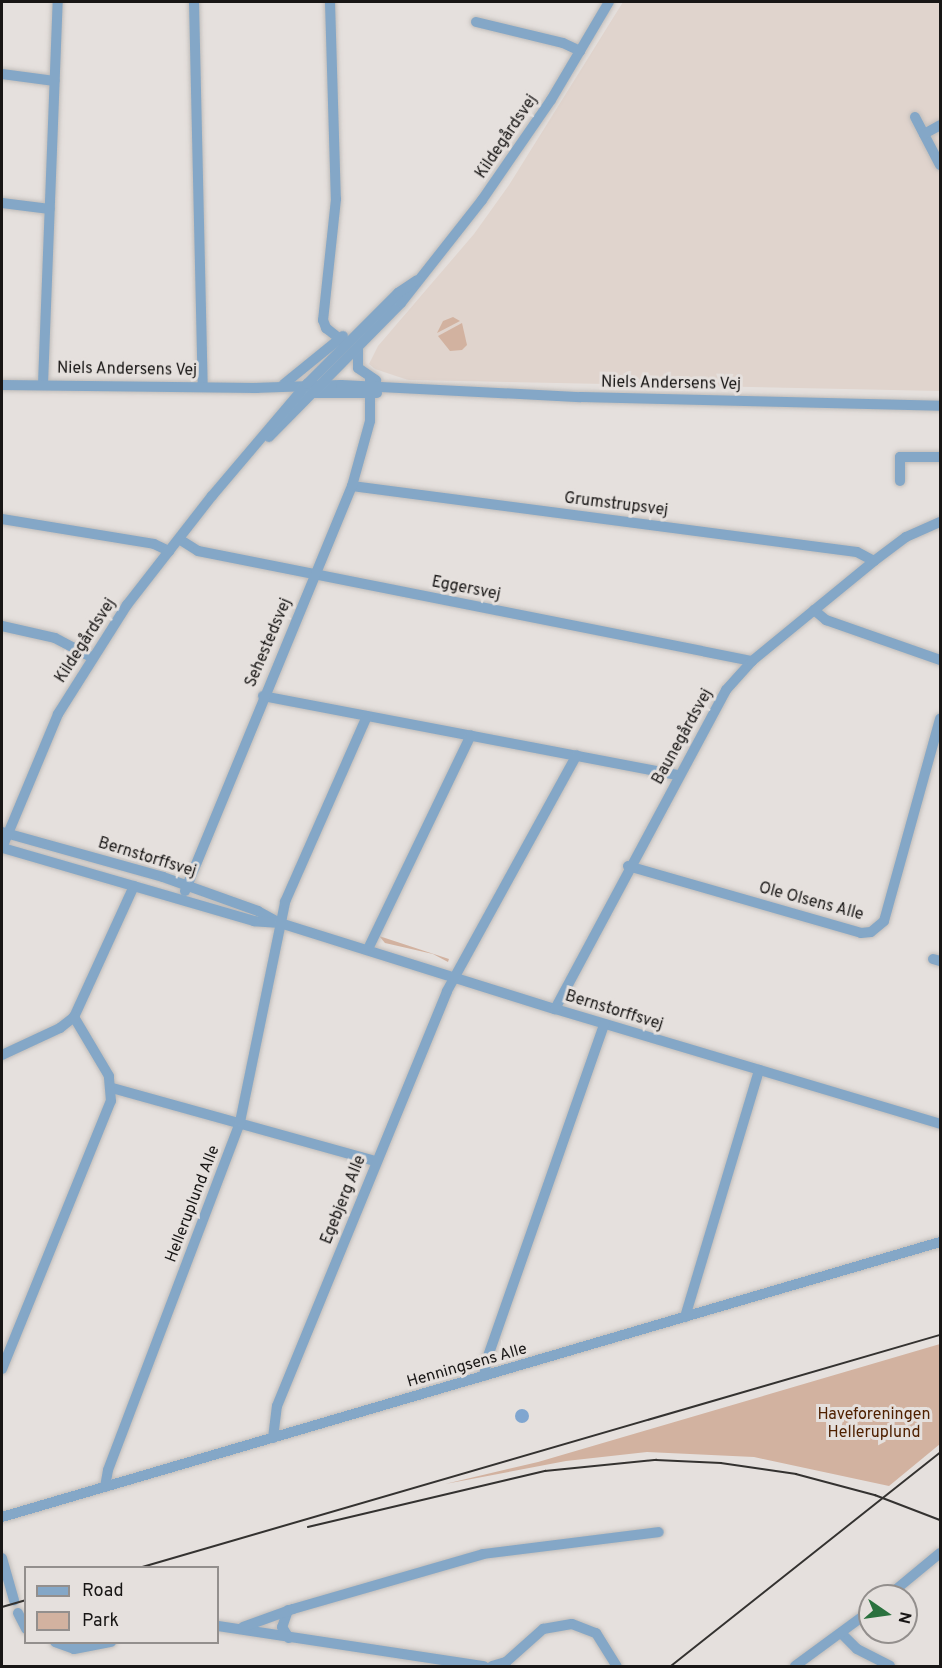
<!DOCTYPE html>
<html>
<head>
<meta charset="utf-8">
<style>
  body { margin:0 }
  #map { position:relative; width:942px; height:1668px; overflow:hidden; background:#e5e0dd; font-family:Overpass,sans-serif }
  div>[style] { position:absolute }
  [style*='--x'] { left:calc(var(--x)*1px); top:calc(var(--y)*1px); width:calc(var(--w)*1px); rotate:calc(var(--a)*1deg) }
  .built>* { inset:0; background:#e0d4cd }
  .green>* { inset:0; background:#d2b2a0 }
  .water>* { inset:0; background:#80a6d0 }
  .round { border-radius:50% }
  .roads { filter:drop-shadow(0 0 2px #c0bcb9) drop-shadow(0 0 2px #c0bcb9) }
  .minor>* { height:10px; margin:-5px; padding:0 5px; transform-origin:5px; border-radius:5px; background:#84a7c7 }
  .tram>* { height:1.5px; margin:-0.75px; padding:0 0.75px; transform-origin:0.75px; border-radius:0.75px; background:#343230 }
  span { translate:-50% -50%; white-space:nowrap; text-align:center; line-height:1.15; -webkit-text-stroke:6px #e5e0dd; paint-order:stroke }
  .street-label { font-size:16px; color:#181615 }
  .park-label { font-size:16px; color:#4f2000 }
  .frame { position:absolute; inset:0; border:3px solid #181615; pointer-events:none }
  .legend { position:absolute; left:24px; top:1566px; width:195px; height:78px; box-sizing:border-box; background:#e5e0dd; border:2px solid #938f8d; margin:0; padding:8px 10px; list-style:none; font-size:18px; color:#181615 }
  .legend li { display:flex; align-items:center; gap:12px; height:30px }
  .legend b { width:30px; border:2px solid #938f8d }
  .north { position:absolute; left:858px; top:1584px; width:60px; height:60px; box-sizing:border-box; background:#e5e0dd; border:2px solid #938f8d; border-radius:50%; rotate:103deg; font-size:16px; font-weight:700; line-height:24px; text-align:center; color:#181615 }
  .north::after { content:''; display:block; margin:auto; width:21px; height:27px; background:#2a713e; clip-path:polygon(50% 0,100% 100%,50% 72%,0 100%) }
</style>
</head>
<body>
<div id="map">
  <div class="built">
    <i style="clip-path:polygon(623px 2px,940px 2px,940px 391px,408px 380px,375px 369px,369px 364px,378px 346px,474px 234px,509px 185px)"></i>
  </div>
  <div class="green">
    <i style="clip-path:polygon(453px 317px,460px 321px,437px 333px,443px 321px)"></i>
    <i style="clip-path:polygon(462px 323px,467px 345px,462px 350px,450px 351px,438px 336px)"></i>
    <i style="clip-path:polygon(379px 936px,449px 959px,448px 962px,433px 954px,385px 943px)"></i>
    <i style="clip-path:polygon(940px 1344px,940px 1444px,889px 1486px,754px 1457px,647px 1452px,566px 1461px,445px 1484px,538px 1462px)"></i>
  </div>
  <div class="water">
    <i class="round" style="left:515px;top:1409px;width:14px;height:14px"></i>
  </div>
  <div class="roads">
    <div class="minor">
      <i style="--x:194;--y:2;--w:384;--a:88.7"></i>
      <i style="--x:330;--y:2;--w:197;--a:88.3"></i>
      <i style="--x:336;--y:199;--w:122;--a:96.1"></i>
      <i style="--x:323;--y:320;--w:9;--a:69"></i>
      <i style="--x:326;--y:328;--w:16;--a:38"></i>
      <i style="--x:476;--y:22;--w:89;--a:13.6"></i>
      <i style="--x:563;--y:43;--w:19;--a:25"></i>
      <i style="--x:2;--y:74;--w:53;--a:7.5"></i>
      <i style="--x:915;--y:117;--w:54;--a:62.5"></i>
      <i style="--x:924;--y:134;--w:18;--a:-29"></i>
      <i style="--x:2;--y:203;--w:48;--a:7.1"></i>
      <i style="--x:358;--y:348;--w:20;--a:90"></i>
      <i style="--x:358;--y:368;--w:22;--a:34"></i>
      <i style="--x:43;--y:384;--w:382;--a:-87.8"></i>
      <i style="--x:284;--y:384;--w:76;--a:-39.1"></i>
      <i style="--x:2;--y:385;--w:255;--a:0.7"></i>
      <i style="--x:253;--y:388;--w:88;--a:-2"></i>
      <i style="--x:341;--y:385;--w:240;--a:2.9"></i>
      <i style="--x:581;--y:397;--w:359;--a:1.4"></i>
      <i style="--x:312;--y:393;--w:65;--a:0"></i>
      <i style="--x:269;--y:437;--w:188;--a:-45.4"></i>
      <i style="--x:401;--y:303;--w:131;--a:-51.8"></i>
      <i style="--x:482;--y:200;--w:121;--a:-55.4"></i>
      <i style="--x:551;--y:100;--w:114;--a:-59.4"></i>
      <i style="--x:900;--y:481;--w:24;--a:-90"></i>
      <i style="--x:900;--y:457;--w:40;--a:0"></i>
      <i style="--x:352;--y:486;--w:509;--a:7.45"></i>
      <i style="--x:857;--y:552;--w:19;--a:28"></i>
      <i style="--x:2;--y:519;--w:154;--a:9.3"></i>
      <i style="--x:154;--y:544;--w:17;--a:25"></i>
      <i style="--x:179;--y:539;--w:22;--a:32"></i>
      <i style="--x:198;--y:551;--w:565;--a:11.23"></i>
      <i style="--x:814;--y:610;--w:16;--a:40"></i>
      <i style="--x:826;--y:620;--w:121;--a:19.3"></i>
      <i style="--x:2;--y:626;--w:54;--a:12.8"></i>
      <i style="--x:55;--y:638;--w:41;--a:27.8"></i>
      <i style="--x:263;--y:696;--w:422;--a:10.8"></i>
      <i style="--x:2;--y:832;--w:167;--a:15.6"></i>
      <i style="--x:163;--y:877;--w:101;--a:19.7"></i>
      <i style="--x:258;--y:911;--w:25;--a:29"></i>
      <i style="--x:280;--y:923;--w:288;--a:17.4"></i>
      <i style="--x:555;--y:1009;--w:402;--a:16.6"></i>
      <i style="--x:628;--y:866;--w:242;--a:16"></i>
      <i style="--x:861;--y:933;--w:10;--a:-6"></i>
      <i style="--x:871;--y:932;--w:17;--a:-40"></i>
      <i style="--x:884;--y:921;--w:210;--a:-74.5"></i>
      <i style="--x:185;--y:891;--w:438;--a:-67.6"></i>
      <i style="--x:352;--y:486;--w:67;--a:-74.5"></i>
      <i style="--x:370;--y:421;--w:44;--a:-90"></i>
      <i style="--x:280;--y:923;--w:26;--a:-176"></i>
      <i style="--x:254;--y:921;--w:262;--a:-163.8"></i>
      <i style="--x:2;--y:848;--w:145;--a:-67.3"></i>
      <i style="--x:58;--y:714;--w:129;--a:-57.7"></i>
      <i style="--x:127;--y:605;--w:138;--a:-52.1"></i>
      <i style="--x:212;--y:496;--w:147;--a:-49.7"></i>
      <i style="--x:307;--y:384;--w:129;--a:-45"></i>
      <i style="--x:398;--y:293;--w:23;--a:-34"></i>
      <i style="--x:368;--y:949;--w:237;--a:-64.3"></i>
      <i style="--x:933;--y:959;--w:7;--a:16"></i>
      <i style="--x:555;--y:1009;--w:362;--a:-61.8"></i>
      <i style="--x:726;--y:690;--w:39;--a:-48"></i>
      <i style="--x:752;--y:661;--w:158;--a:-39.3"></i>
      <i style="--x:874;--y:561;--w:40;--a:-37"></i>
      <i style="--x:906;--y:537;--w:37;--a:-24"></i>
      <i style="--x:2;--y:1055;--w:64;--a:-25"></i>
      <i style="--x:60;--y:1028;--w:18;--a:-38"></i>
      <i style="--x:74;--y:1017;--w:144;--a:-65.4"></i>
      <i style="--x:112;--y:1088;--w:274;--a:15.5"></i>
      <i style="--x:685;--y:1317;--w:258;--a:-73.3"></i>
      <i style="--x:2;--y:1369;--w:289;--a:-67.9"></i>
      <i style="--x:111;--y:1101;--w:25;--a:-95"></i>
      <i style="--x:109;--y:1076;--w:69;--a:-120.7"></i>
      <i style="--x:484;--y:1376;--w:17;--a:-80"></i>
      <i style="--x:487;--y:1359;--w:355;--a:-70.7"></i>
      <i style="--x:273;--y:1438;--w:32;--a:-83"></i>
      <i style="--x:277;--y:1406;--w:448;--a:-67.7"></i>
      <i style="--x:447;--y:991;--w:269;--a:-61.2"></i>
      <i style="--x:105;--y:1487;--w:17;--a:-80"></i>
      <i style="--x:108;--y:1470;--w:372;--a:-69.2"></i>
      <i style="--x:240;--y:1122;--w:225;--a:-78.4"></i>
      <i style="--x:285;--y:902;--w:203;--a:-66.2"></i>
      <i style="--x:2;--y:1517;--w:977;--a:-16.34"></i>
      <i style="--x:2;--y:1558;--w:44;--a:74.1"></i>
      <i style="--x:888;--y:1596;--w:67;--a:-39.6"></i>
      <i style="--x:288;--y:1610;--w:18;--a:109"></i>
      <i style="--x:282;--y:1627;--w:13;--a:58"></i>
      <i style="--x:18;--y:1613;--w:18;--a:63"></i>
      <i style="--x:218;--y:1626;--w:269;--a:8.6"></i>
      <i style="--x:243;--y:1627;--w:53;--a:-19.8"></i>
      <i style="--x:293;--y:1609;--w:198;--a:-16.1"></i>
      <i style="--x:483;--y:1554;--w:177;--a:-7.1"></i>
      <i style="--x:842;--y:1634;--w:21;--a:45"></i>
      <i style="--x:857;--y:1649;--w:37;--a:27"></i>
      <i style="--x:55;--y:1642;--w:20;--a:20"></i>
      <i style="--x:74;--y:1649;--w:38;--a:-11"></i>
      <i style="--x:492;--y:1666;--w:15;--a:-16"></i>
      <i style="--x:506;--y:1662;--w:50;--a:-41.7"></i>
      <i style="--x:543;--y:1629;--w:29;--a:-10"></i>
      <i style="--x:572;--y:1624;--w:26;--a:21"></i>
      <i style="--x:596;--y:1633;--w:39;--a:58"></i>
      <i style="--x:795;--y:1666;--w:93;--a:-36.3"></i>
    </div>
  </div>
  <div class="tram">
    <i style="--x:308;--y:1527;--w:244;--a:-13.3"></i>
    <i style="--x:545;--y:1471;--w:112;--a:-5.7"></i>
    <i style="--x:656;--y:1460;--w:65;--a:2.6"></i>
    <i style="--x:721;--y:1463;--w:76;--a:8.3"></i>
    <i style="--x:796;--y:1474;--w:82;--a:14.9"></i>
    <i style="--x:875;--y:1495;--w:70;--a:21"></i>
    <i style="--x:139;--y:1568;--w:834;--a:-16.22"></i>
    <i style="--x:2;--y:1607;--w:25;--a:-16"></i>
    <i style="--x:671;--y:1666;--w:343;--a:-38.4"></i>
  </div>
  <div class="street-label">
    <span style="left:507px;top:137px;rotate:-56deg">Kildegårdsvej</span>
    <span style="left:127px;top:370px;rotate:1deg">Niels Andersens Vej</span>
    <span style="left:671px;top:384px;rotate:1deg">Niels Andersens Vej</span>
    <span style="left:616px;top:505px;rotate:7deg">Grumstrupsvej</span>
    <span style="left:466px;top:589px;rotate:11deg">Eggersvej</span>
    <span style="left:86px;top:641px;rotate:-57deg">Kildegårdsvej</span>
    <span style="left:269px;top:643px;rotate:-67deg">Sehestedsvej</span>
    <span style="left:683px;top:737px;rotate:-61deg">Baunegårdsvej</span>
    <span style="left:147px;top:858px;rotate:17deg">Bernstorffsvej</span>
    <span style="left:811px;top:902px;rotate:15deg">Ole Olsens Alle</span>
    <span style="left:614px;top:1011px;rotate:17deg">Bernstorffsvej</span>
    <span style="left:344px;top:1200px;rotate:-68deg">Egebjerg Alle</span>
    <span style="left:193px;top:1204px;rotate:-69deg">Helleruplund Alle</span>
    <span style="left:467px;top:1366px;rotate:-16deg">Henningsens Alle</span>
  </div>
  <div class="park-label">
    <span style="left:874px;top:1424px">Haveforeningen<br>Helleruplund</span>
  </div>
  <div class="frame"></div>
  <ul class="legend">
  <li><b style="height:8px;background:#84a7c7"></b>Road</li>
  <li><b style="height:16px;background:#d2b2a0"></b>Park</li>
  </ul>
  <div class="north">N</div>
</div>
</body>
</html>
